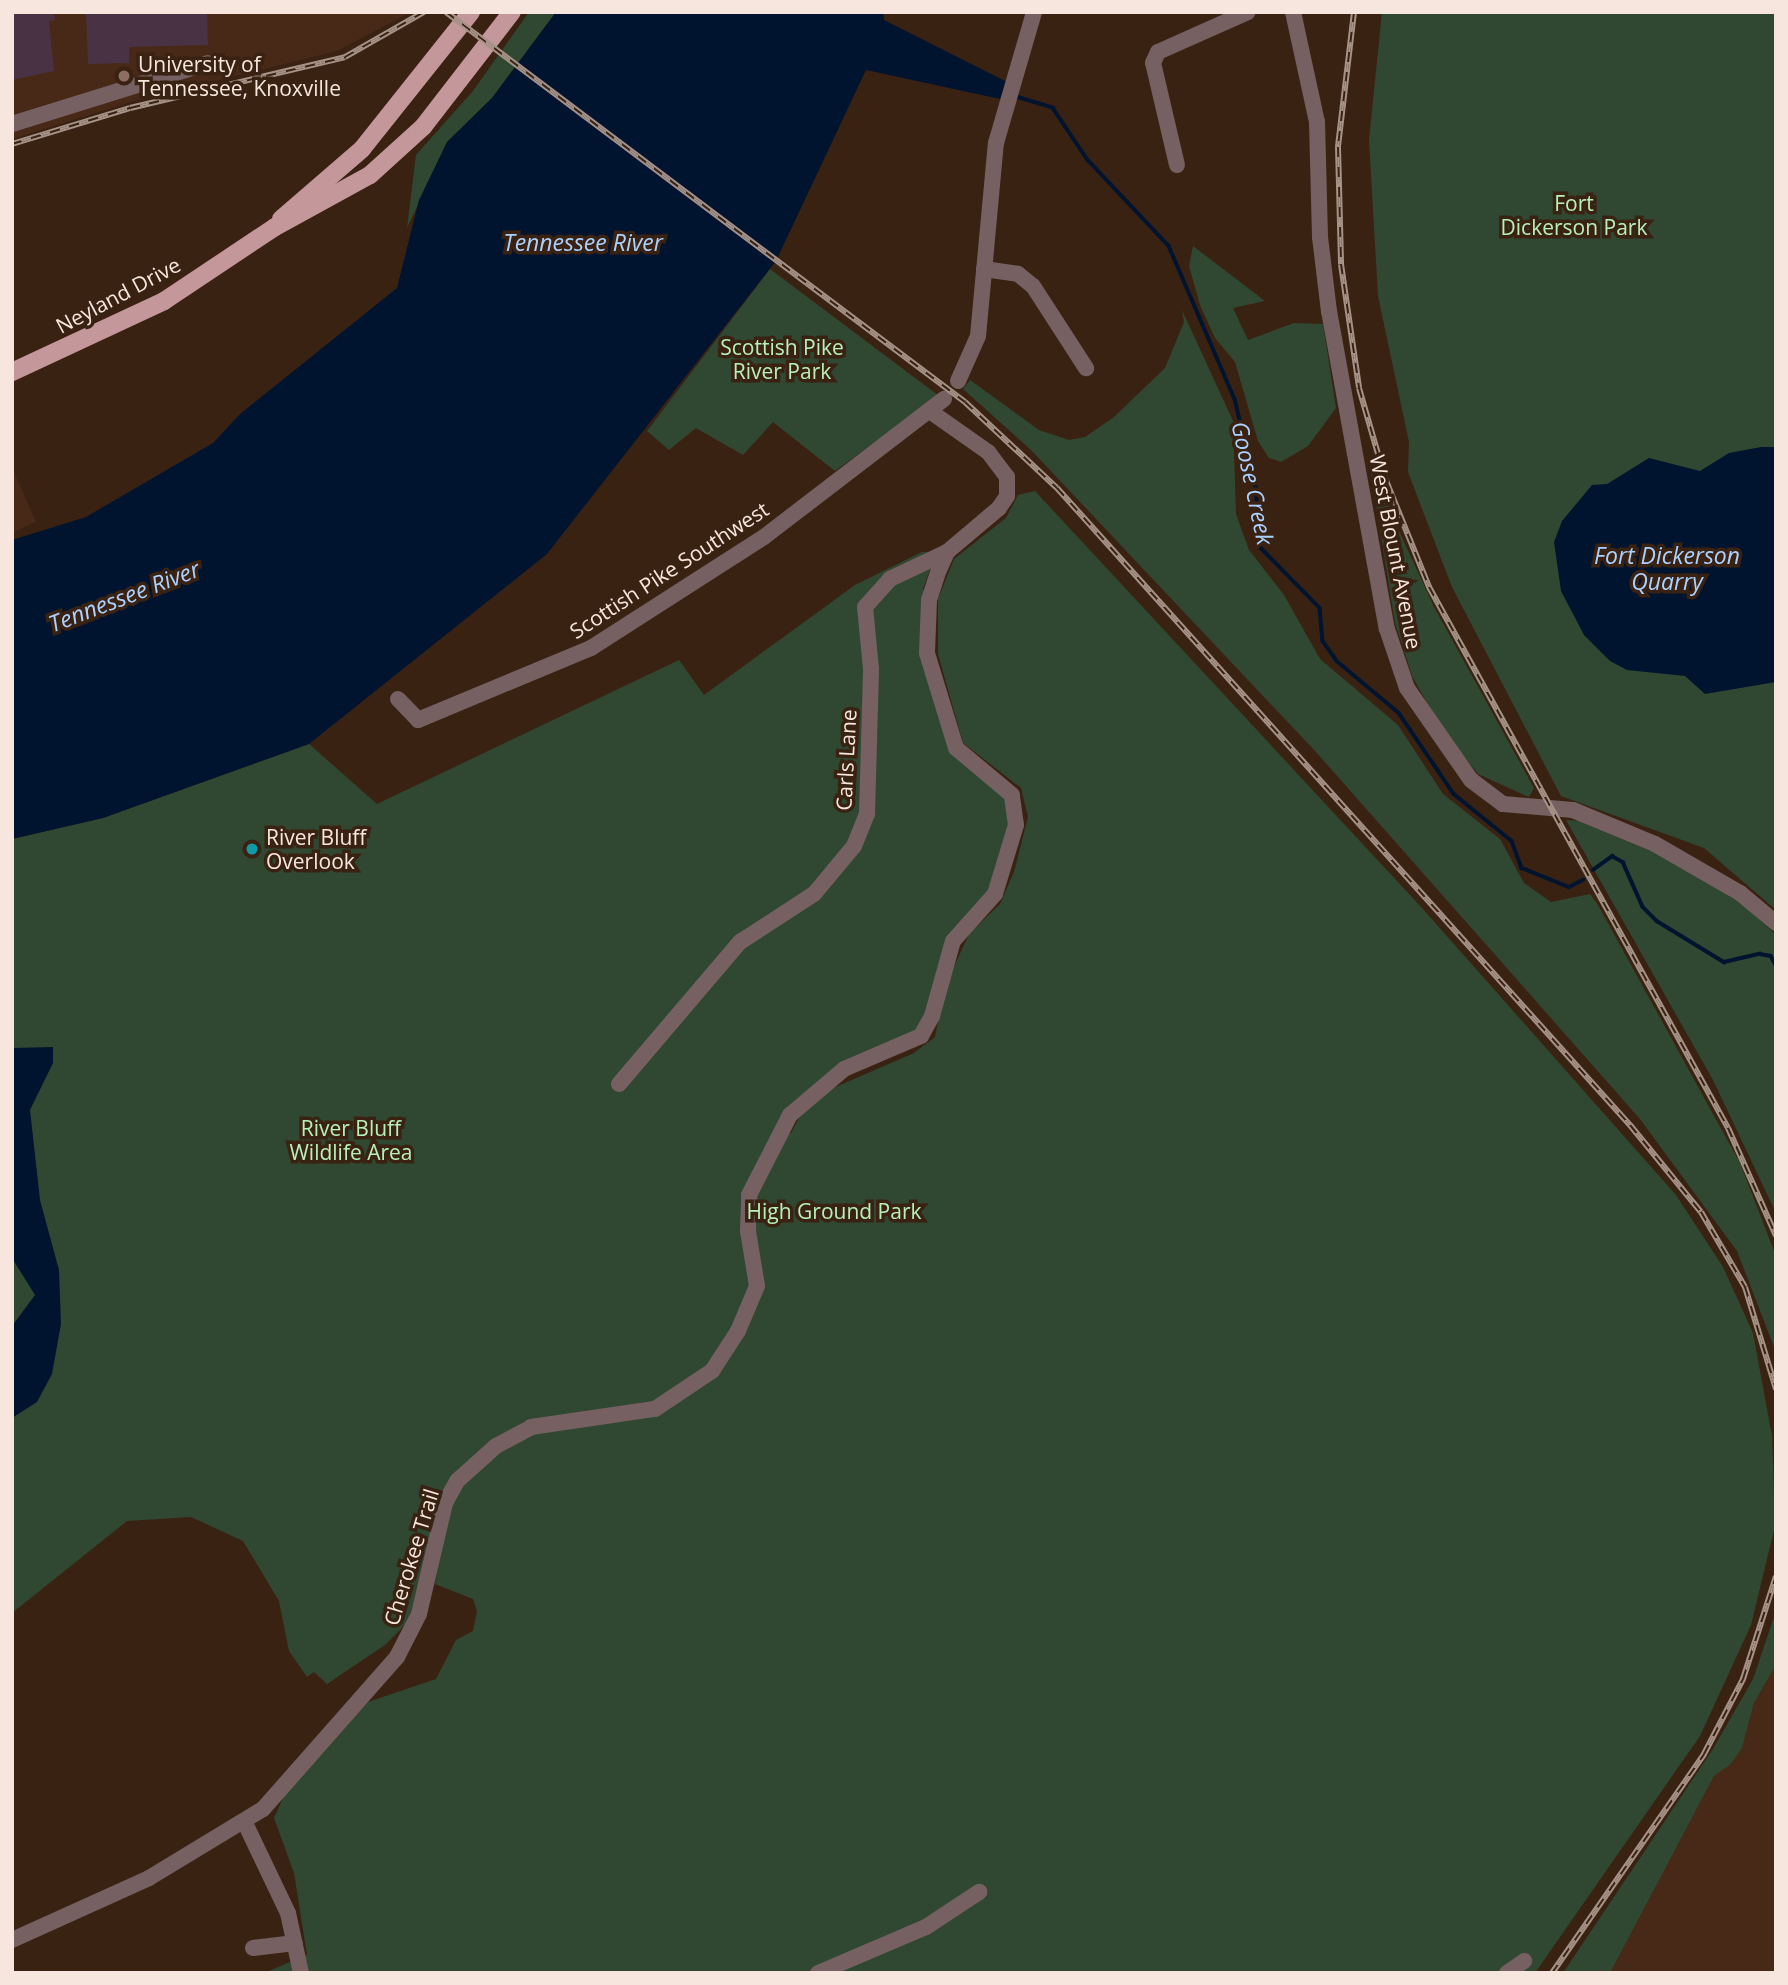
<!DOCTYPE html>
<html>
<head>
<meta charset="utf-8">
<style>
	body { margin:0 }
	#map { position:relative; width:1788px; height:1985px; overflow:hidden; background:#3a2213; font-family:"Open Sans",sans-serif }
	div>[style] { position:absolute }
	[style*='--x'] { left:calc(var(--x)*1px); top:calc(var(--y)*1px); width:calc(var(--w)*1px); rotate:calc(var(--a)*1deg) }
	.built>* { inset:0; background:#482917 }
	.green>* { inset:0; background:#304831 }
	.water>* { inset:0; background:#001430 }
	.stream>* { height:3.5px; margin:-1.75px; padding:0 1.75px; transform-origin:1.75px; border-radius:1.75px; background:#001430 }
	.building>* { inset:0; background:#4a3245 }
	.minor>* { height:16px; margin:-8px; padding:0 8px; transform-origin:8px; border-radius:8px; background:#766062 }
	.major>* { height:18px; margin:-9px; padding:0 9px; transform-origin:9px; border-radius:9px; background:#c4979a }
	.rail>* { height:6px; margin-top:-3px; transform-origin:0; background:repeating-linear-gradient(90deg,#3a2213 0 10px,#a69287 0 20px); box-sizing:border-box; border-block:2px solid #a69287 }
	.dots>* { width:19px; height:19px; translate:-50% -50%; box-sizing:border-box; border:4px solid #3a2213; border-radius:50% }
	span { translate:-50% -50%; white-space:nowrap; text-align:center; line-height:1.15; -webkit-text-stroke:7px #3a2213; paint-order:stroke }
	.poi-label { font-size:21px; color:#f7e6dd }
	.left { translate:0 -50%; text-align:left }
	.park-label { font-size:21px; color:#b7f0b9 }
	.street-label { font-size:21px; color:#f7e6dd }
	.water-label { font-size:23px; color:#abd1ff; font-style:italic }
	.frame { position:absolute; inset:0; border:14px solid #f7e6dd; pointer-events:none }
</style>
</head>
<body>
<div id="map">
	<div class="built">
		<div style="clip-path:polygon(12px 12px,411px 12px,337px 51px,134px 101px,12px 139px)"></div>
		<div style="clip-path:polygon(12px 467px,36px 522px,12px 533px)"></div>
		<div style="clip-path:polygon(1776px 1665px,1776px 1973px,1610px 1973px,1714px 1776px,1731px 1764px,1742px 1748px,1754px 1703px)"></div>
	</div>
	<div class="green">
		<div style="clip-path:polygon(529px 12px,556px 12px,492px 98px,447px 142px,407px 228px,416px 155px,473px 91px)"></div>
		<div style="clip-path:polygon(1382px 12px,1776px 12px,1776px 910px,1704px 848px,1561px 796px,1452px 587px,1408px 472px,1409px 442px,1378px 296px,1369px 140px)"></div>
		<div style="clip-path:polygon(1193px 246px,1265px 301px,1233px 308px,1248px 340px,1294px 323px,1323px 324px,1336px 408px,1308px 446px,1281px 462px,1269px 458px,1258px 441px,1235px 362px,1215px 338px,1200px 305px,1189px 266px)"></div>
		<div style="clip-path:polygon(770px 269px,939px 396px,835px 471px,773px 422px,743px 455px,696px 428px,669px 450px,647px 431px)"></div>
		<div style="clip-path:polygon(1182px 310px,1233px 421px,1236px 514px,1249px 550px,1284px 595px,1320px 659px,1398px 725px,1443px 794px,1500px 839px,1524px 883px,1551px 902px,1590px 894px,1598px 905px,1740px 1163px,1776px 1256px,1776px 1352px,1737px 1251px,1640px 1119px,1316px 752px,1031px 450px,963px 389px,970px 380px,1039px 430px,1069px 440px,1085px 437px,1114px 417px,1165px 368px,1184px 322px)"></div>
		<div style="clip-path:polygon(1371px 473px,1380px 475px,1393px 518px,1434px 607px,1534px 788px,1529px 797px,1478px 774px,1443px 731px,1412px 676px,1395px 623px)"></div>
		<div style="clip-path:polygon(1035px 491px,1422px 908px,1676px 1195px,1723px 1267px,1753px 1333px,1772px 1436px,1775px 1526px,1751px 1625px,1700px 1736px,1535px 1973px,264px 1973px,307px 1955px,294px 1873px,274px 1818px,284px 1796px,368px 1702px,436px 1679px,456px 1640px,473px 1631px,477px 1611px,473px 1599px,435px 1584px,439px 1561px,431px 1560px,406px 1624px,385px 1645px,327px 1684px,314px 1672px,307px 1677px,289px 1651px,279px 1601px,243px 1541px,191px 1517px,127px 1521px,12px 1613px,12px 839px,103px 818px,309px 744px,377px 804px,679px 660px,704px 695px,855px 585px,922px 552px,936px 552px,923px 589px,929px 600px,927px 653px,956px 748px,1012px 795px,1016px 825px,995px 894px,953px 941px,932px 1016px,921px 1036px,844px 1069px,818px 1088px,790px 1116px,782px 1133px,791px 1133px,801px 1114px,831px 1089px,914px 1053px,935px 1037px,945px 986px,969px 934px,1000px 904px,1014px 872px,1028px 817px,1021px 788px,963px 743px,938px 654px,938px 599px,954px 559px,1006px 518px,1018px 495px)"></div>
		<div style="clip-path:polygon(1566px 820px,1579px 821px,1660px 855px,1744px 905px,1776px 935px,1776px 1213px,1713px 1080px)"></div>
		<div style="clip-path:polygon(1776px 1611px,1776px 1665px,1754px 1703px,1742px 1748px,1731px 1764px,1714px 1776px,1610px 1973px,1563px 1973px,1713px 1749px,1753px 1679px)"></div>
	</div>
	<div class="water">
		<div style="clip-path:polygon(556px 12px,883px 12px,884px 20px,1007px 82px,1000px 99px,866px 70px,776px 261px,547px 554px,309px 744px,103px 818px,12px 839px,12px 540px,86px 517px,213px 443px,240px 414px,397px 288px,419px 200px,447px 142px,492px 98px)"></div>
		<div style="clip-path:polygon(1761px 447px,1776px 447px,1776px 682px,1705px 694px,1685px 676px,1627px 670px,1610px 661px,1584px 635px,1561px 591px,1554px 542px,1562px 521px,1592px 485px,1607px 484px,1649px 458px,1700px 471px,1729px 453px)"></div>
		<div style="clip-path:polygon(53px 1047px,53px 1063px,30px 1110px,40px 1200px,59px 1270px,61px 1324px,52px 1374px,37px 1402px,12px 1418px,12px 1326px,35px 1295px,12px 1258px,12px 1048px)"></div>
	</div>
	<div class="stream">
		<div style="--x:1018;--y:97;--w:37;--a:17"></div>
		<div style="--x:1053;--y:108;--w:63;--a:56.1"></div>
		<div style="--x:1088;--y:160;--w:118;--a:46.7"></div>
		<div style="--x:1169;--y:246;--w:167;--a:66.7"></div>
		<div style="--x:1235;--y:399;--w:91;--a:76.7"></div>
		<div style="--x:1256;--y:488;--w:60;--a:85.2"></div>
		<div style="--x:1261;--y:548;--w:84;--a:45.5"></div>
		<div style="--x:1320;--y:608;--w:33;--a:85"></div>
		<div style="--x:1323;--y:641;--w:24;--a:55"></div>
		<div style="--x:1337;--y:661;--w:81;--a:40"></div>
		<div style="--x:1399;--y:713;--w:98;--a:55.8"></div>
		<div style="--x:1454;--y:794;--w:75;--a:39"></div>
		<div style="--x:1512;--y:841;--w:29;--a:70"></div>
		<div style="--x:1522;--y:868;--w:51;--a:22"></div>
		<div style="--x:1569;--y:887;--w:16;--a:-27"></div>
		<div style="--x:1593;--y:870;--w:24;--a:-36"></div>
		<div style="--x:1612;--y:856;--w:13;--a:29"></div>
		<div style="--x:1623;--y:862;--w:49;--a:66"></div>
		<div style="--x:1643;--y:907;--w:20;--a:45"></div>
		<div style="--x:1657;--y:921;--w:79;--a:31.5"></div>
		<div style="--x:1724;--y:962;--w:37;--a:-13"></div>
		<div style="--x:1760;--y:954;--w:11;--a:10"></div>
		<div style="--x:1771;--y:956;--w:10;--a:61"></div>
	</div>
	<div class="building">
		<div style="clip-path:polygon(12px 12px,54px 12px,55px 20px,49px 21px,54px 71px,12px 80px)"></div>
		<div style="clip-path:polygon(86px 12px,207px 12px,208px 45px,129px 47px,129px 63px,88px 64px)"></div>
	</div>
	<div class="minor">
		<div style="--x:1293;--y:12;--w:113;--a:77.7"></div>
		<div style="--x:1317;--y:122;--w:115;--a:88.5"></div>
		<div style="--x:1320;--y:237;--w:75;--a:83.1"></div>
		<div style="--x:1329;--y:311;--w:323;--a:79.7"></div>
		<div style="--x:1387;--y:629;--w:62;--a:71.3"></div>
		<div style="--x:1407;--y:688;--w:112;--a:55.2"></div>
		<div style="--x:1471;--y:780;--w:40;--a:37"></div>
		<div style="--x:1503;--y:804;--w:70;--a:4.9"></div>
		<div style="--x:1573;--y:810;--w:89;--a:22.5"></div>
		<div style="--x:1655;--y:844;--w:98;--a:30"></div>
		<div style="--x:1740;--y:893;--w:47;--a:39.8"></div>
		<div style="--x:12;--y:124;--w:205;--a:-17.3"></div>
		<div style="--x:1177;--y:165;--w:105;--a:-103.2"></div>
		<div style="--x:1153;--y:63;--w:12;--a:-66"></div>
		<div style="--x:1158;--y:52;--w:98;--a:-24"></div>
		<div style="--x:984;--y:269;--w:34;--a:8"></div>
		<div style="--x:1018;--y:274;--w:19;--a:39"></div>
		<div style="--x:1033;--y:286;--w:98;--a:57.1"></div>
		<div style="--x:958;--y:381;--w:49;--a:-66"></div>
		<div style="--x:978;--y:336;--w:194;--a:-84.7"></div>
		<div style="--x:996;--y:143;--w:136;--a:-73.8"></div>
		<div style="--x:398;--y:699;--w:29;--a:46"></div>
		<div style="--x:418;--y:720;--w:187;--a:-22.6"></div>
		<div style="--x:591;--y:648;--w:206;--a:-32.7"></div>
		<div style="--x:764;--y:537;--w:227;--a:-37.5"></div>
		<div style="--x:619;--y:1084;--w:187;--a:-49.6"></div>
		<div style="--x:740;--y:942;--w:88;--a:-33"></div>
		<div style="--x:814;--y:894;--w:62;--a:-50.2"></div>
		<div style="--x:854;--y:846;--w:35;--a:-68"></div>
		<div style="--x:867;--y:814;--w:145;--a:-88.4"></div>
		<div style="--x:871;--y:669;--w:62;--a:-95.5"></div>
		<div style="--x:865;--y:607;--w:38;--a:-48"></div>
		<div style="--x:890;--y:579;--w:63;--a:-25.3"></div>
		<div style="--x:245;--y:1823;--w:100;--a:64.5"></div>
		<div style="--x:288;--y:1913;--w:61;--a:77.8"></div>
		<div style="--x:12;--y:1940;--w:150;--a:-24.3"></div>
		<div style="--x:149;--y:1878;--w:133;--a:-31.2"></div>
		<div style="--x:263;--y:1809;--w:203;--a:-48.6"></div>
		<div style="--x:397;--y:1657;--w:48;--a:-62.9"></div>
		<div style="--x:419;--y:1614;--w:114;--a:-76.8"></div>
		<div style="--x:445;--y:1503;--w:25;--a:-61"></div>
		<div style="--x:457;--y:1481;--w:52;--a:-41.9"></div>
		<div style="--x:496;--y:1446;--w:40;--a:-28"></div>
		<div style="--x:531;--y:1427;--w:125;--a:-8.3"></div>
		<div style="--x:655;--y:1409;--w:69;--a:-33.7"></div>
		<div style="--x:712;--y:1371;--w:48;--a:-57"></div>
		<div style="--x:738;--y:1331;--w:49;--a:-67.1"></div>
		<div style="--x:757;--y:1286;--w:56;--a:-99.3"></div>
		<div style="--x:748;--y:1231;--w:36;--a:-88"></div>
		<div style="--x:749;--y:1195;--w:90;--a:-62.9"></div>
		<div style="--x:790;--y:1115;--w:71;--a:-40.4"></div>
		<div style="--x:844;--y:1069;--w:84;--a:-23.2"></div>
		<div style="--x:921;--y:1036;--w:23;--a:-61"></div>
		<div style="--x:932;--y:1016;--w:78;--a:-74.4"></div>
		<div style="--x:953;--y:941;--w:63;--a:-48.2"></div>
		<div style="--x:995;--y:894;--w:72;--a:-73.1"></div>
		<div style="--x:1016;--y:825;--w:30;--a:-98"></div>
		<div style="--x:1012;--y:795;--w:73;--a:-140"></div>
		<div style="--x:956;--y:748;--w:99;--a:-107"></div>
		<div style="--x:927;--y:653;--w:53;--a:-87.8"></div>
		<div style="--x:929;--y:600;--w:32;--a:-72"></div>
		<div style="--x:939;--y:570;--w:20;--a:-66"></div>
		<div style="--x:947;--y:552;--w:68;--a:-40.2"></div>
		<div style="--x:999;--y:508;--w:14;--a:-56"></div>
		<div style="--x:1007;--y:496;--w:19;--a:-90"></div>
		<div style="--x:1007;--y:477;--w:31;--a:-127"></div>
		<div style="--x:988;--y:452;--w:70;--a:-144.9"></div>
		<div style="--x:253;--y:1948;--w:42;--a:-6.8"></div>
		<div style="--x:818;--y:1973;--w:117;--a:-23.1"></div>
		<div style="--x:926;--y:1927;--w:64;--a:-33.4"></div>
		<div style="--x:1507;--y:1973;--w:21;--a:-35"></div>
	</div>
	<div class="major">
		<div style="--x:281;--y:219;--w:107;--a:-40.8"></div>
		<div style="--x:362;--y:149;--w:175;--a:-51.5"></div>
		<div style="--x:12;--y:372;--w:168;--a:-25"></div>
		<div style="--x:164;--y:301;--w:133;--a:-33.7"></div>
		<div style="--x:275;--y:227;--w:108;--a:-28.7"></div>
		<div style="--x:370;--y:175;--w:72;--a:-42.2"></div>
		<div style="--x:423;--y:127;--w:145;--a:-52.3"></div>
	</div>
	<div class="rail">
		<div style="--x:446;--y:12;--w:649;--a:36.92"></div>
		<div style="--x:965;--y:402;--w:126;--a:43.1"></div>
		<div style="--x:1057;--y:488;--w:857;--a:48.03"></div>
		<div style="--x:1630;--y:1125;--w:112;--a:50.8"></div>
		<div style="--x:1701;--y:1212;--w:87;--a:59.6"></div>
		<div style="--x:1745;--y:1287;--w:107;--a:73.1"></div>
		<div style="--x:1354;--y:12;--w:136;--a:96.8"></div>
		<div style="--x:1338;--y:147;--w:117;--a:88.5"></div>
		<div style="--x:1341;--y:264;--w:125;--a:81.7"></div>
		<div style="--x:1359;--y:388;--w:94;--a:73.9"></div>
		<div style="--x:1385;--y:478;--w:118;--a:68"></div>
		<div style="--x:1429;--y:587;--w:618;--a:61.07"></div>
		<div style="--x:1728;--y:1128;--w:118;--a:66"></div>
		<div style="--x:12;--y:144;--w:123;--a:-17"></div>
		<div style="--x:130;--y:108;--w:221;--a:-13.3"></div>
		<div style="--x:345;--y:57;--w:91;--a:-29.7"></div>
		<div style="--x:1552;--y:1973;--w:267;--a:-55.2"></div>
		<div style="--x:1704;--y:1754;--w:85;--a:-62.5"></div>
		<div style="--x:1743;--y:1679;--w:108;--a:-72.2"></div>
	</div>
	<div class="dots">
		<div style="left:124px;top:76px;background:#8d6e63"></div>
		<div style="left:252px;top:849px;background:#0f9aa8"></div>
	</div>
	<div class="poi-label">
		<span class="left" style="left:138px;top:76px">University of<br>Tennessee, Knoxville</span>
		<span class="left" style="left:266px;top:849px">River Bluff<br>Overlook</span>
	</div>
	<div class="park-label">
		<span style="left:1574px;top:215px">Fort<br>Dickerson Park</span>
		<span style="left:782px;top:359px">Scottish Pike<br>River Park</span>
		<span style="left:351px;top:1140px">River Bluff<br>Wildlife Area</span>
		<span style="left:834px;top:1211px">High Ground Park</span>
	</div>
	<div class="street-label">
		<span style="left:118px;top:295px;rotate:-28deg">Neyland Drive</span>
		<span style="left:1396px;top:552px;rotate:79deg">West Blount Avenue</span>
		<span style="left:669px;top:570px;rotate:-33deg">Scottish Pike Southwest</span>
		<span style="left:846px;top:760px;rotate:-87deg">Carls Lane</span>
		<span style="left:411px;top:1557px;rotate:-73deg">Cherokee Trail</span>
	</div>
	<div class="water-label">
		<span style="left:583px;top:242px">Tennessee River</span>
		<span style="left:1253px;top:483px;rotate:78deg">Goose Creek</span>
		<span style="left:1667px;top:568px">Fort Dickerson<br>Quarry</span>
		<span style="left:124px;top:596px;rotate:-21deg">Tennessee River</span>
	</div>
	<div class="frame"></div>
</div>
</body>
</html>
